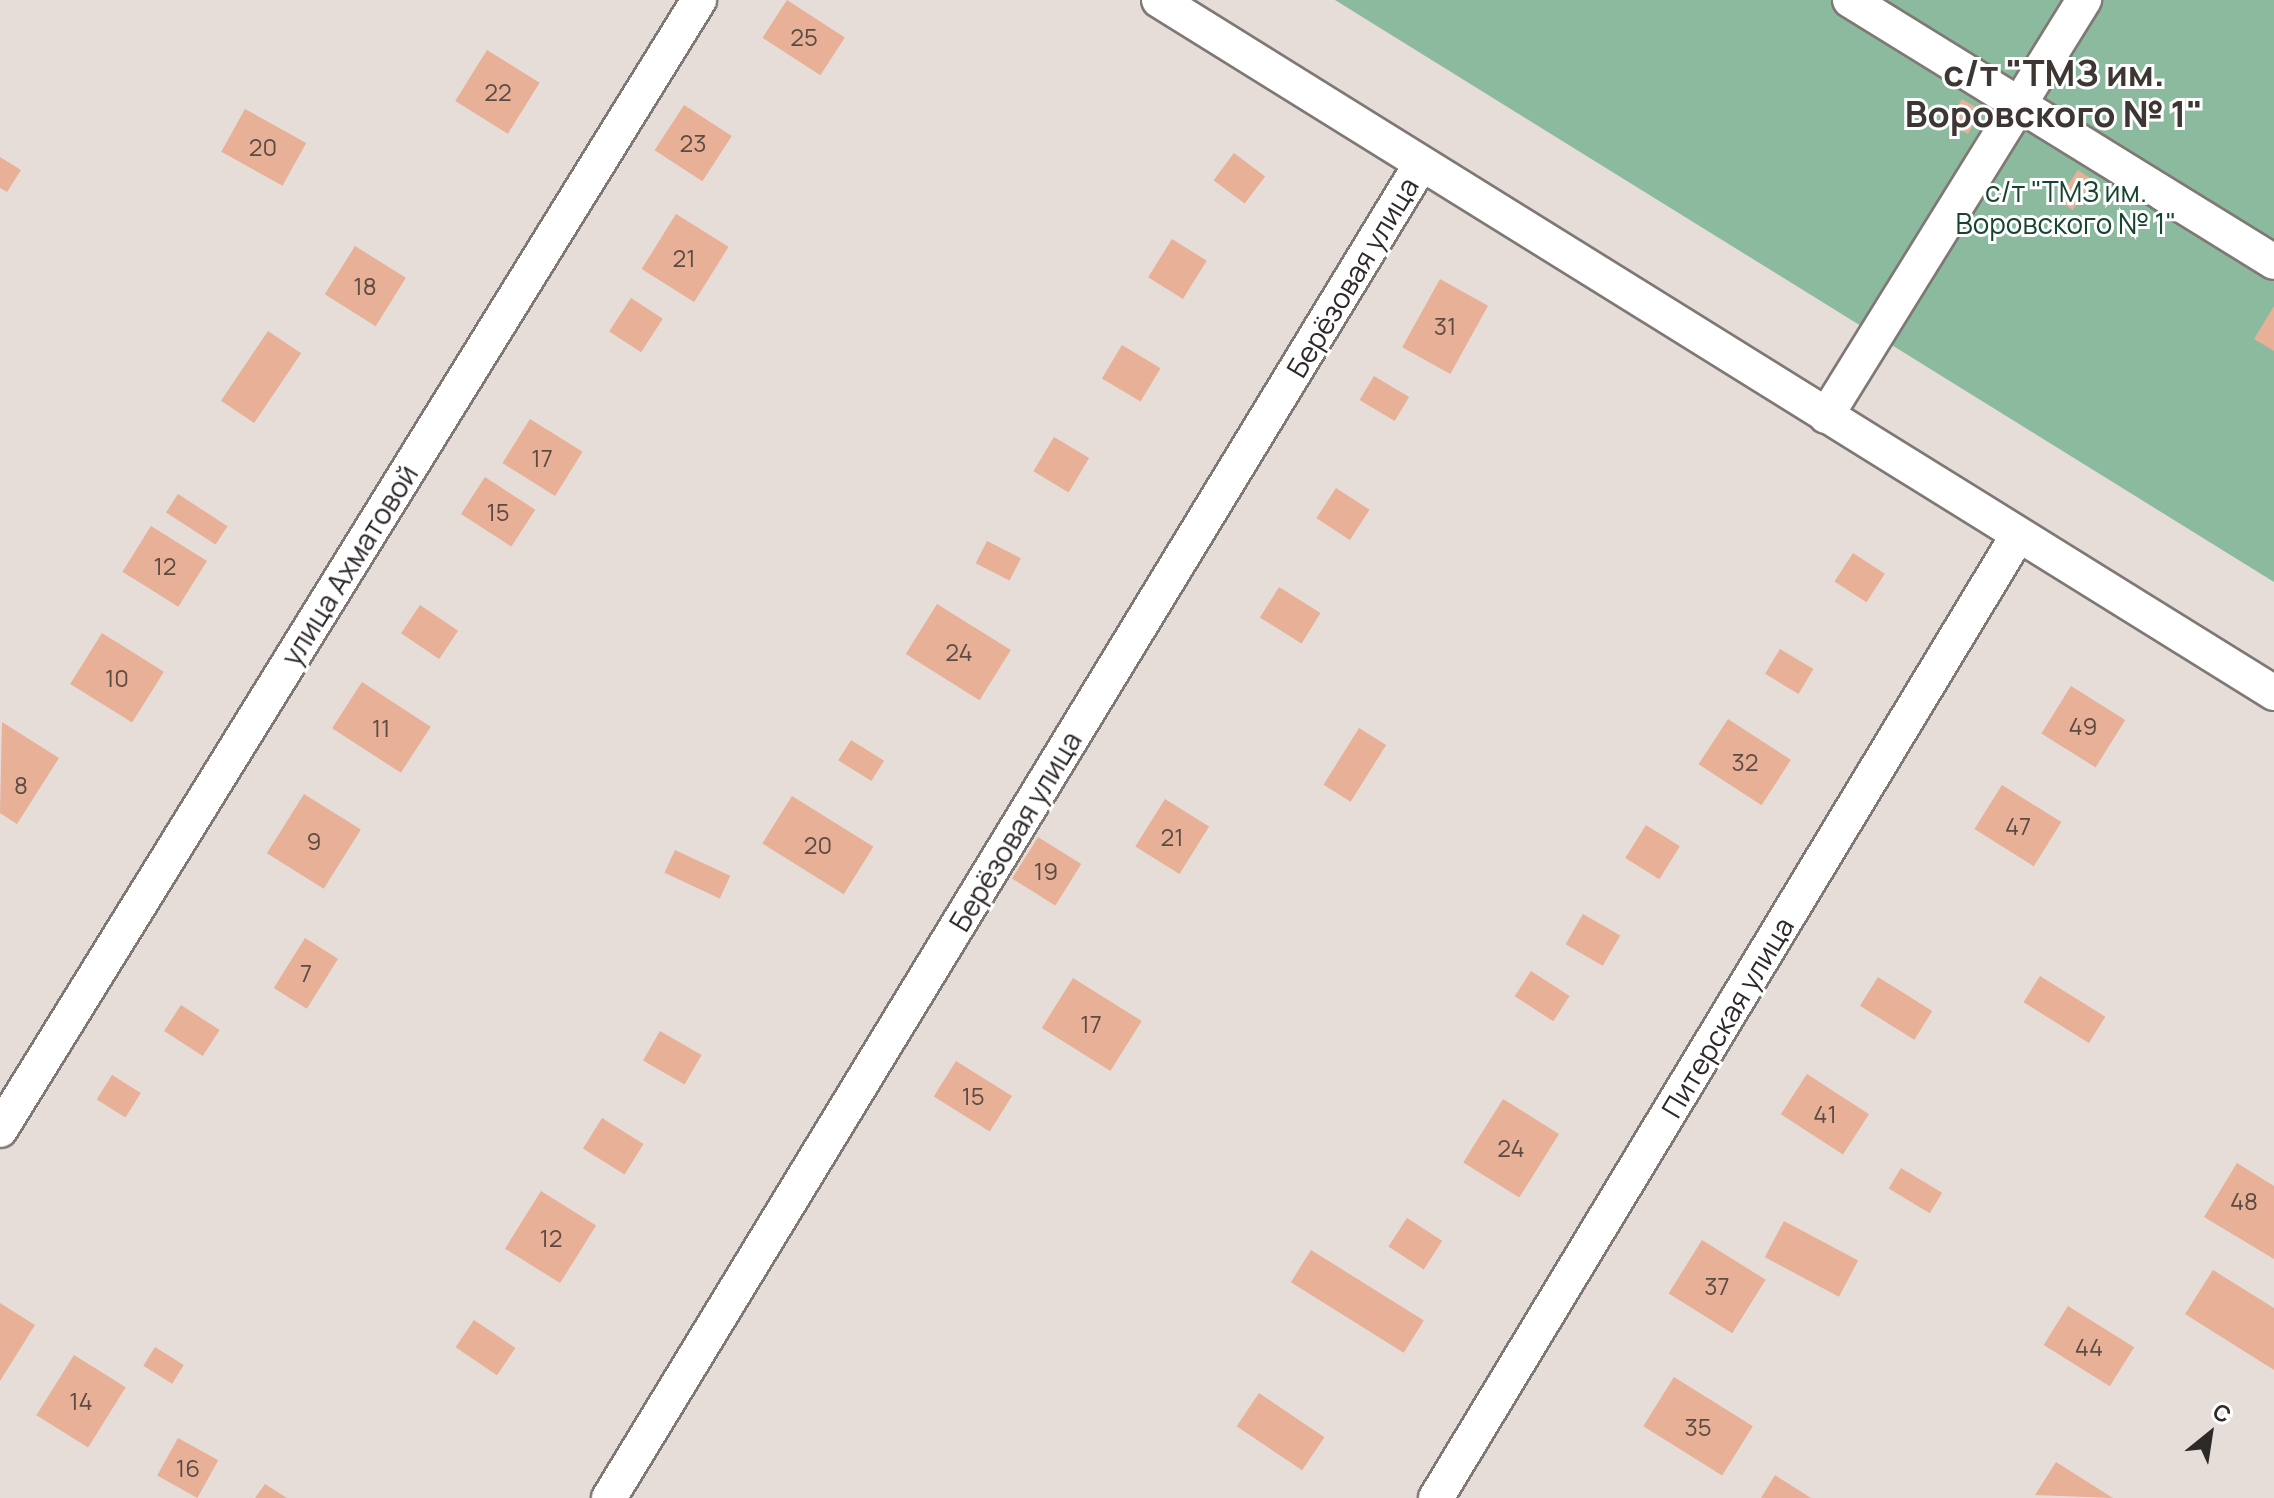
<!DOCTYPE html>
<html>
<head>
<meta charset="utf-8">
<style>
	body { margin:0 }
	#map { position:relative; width:2274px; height:1498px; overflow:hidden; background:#e6ddd9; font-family:Manrope,sans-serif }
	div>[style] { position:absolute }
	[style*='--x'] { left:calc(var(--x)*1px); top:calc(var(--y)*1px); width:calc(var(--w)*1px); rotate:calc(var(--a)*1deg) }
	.green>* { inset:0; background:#8bba9f }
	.building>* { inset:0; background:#e8b097; transform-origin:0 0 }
	.roads { filter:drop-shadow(2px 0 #807875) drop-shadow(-2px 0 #807875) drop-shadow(0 2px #807875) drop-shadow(0 -2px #807875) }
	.minor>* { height:34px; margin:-17px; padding:0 17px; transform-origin:17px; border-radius:17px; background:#fff }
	span { translate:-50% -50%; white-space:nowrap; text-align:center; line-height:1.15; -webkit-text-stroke:6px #fff; paint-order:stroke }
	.number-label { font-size:24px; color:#5c4b44 }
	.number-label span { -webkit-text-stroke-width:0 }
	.park-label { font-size:28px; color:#17442e }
	.street-label { font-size:28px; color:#2d2928 }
	.district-label { font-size:36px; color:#3d3633; font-weight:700 }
	.north { position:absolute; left:2170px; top:1394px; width:80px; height:80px; -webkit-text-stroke:6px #fff; paint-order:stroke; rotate:30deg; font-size:22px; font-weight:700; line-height:32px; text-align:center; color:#2d2928 }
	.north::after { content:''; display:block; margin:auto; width:28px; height:36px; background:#2d2928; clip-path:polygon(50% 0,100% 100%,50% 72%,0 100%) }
</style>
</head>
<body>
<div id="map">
	<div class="green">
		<div style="clip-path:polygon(1335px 0,2274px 0,2274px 582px)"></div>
	</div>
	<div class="building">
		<div style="left:787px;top:0;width:69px;height:45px;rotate:33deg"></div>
		<div style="left:487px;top:50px;width:62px;height:60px;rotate:32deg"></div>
		<div style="left:1962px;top:99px;width:23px;height:27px;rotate:31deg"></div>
		<div style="left:684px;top:105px;width:57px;height:54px;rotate:33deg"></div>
		<div style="left:245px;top:109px;width:70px;height:49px;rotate:29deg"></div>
		<div style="left:1234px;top:153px;width:39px;height:34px;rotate:37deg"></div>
		<div style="clip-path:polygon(0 157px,21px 170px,7px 192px,0 188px)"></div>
		<div style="left:2078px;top:170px;width:18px;height:36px;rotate:34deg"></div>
		<div style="left:676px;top:214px;width:62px;height:65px;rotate:32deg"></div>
		<div style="left:1172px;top:239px;width:41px;height:45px;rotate:32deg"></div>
		<div style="left:355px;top:246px;width:60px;height:57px;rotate:32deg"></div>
		<div style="left:1440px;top:279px;width:55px;height:78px;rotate:29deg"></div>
		<div style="left:631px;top:298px;width:38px;height:40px;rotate:33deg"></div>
		<div style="clip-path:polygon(2274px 306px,2274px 351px,2254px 339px)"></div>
		<div style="left:268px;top:331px;width:40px;height:84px;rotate:34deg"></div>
		<div style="left:1122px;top:345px;width:45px;height:39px;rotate:31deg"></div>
		<div style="left:1374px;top:376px;width:41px;height:28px;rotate:31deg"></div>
		<div style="left:530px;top:419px;width:62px;height:52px;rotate:32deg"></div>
		<div style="left:1054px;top:437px;width:41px;height:40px;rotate:31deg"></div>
		<div style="left:485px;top:477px;width:60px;height:44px;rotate:33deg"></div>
		<div style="left:1336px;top:488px;width:40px;height:36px;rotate:33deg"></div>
		<div style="left:178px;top:494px;width:59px;height:22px;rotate:33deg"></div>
		<div style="left:151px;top:526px;width:66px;height:54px;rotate:32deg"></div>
		<div style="left:987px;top:541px;width:38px;height:25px;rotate:27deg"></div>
		<div style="left:1853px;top:553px;width:38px;height:34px;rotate:33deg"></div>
		<div style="left:1279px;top:587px;width:49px;height:36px;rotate:32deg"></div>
		<div style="left:937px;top:604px;width:87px;height:59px;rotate:32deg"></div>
		<div style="left:420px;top:605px;width:46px;height:34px;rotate:34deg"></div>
		<div style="left:102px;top:633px;width:73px;height:60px;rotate:32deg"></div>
		<div style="left:1780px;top:649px;width:39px;height:29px;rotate:31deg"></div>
		<div style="left:362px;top:682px;width:82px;height:55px;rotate:33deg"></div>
		<div style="left:2071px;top:686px;width:64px;height:56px;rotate:32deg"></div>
		<div style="left:1728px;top:719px;width:75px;height:54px;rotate:33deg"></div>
		<div style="clip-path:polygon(2px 722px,59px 758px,17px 824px,0 813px)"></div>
		<div style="left:1359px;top:728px;width:32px;height:67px;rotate:32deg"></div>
		<div style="left:851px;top:740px;width:39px;height:24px;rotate:32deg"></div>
		<div style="left:2002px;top:785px;width:70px;height:52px;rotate:32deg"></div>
		<div style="left:304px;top:794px;width:67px;height:70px;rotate:32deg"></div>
		<div style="left:792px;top:796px;width:96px;height:56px;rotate:32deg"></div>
		<div style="left:1165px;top:799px;width:52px;height:56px;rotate:32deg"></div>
		<div style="left:1646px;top:825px;width:40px;height:39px;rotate:32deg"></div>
		<div style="left:1038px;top:837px;width:51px;height:49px;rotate:32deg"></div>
		<div style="left:675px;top:850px;width:61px;height:25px;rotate:25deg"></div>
		<div style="left:1583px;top:914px;width:43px;height:35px;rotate:30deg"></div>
		<div style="left:305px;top:938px;width:39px;height:59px;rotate:32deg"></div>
		<div style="left:1531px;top:971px;width:46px;height:30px;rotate:33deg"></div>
		<div style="left:2040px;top:976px;width:77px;height:31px;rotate:32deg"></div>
		<div style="left:1878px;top:977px;width:64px;height:34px;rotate:32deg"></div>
		<div style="left:1073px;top:978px;width:81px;height:59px;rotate:32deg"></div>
		<div style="left:181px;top:1005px;width:46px;height:31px;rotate:33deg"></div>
		<div style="left:660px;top:1031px;width:48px;height:34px;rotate:30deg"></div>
		<div style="left:956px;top:1061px;width:66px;height:42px;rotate:32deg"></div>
		<div style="left:1807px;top:1074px;width:74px;height:48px;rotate:33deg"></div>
		<div style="left:112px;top:1075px;width:34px;height:29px;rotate:32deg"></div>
		<div style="left:1503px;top:1099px;width:66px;height:75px;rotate:32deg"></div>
		<div style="left:602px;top:1118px;width:49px;height:36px;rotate:32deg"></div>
		<div style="clip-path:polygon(2237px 1163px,2274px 1186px,2274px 1259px,2204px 1217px)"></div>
		<div style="left:1901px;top:1168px;width:48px;height:24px;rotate:31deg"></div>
		<div style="left:541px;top:1191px;width:65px;height:68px;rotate:32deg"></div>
		<div style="left:1407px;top:1218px;width:42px;height:34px;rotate:33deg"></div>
		<div style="left:1784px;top:1221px;width:84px;height:41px;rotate:28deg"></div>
		<div style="left:1702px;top:1240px;width:75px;height:63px;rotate:32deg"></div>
		<div style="left:1311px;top:1250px;width:133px;height:38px;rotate:32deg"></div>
		<div style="clip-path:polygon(2213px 1270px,2274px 1308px,2274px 1370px,2185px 1314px)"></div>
		<div style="clip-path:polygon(0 1303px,35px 1325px,0 1381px)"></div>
		<div style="left:2068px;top:1306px;width:78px;height:46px;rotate:32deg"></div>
		<div style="left:474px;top:1320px;width:50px;height:33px;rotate:34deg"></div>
		<div style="left:155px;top:1347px;width:34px;height:22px;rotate:32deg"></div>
		<div style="left:74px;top:1355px;width:61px;height:71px;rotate:32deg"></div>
		<div style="left:1674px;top:1377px;width:93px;height:58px;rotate:32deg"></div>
		<div style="left:1259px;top:1393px;width:79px;height:40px;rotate:34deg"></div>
		<div style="left:178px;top:1438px;width:46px;height:43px;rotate:29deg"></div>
		<div style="clip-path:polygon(2056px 1462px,2113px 1498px,2035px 1495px)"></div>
		<div style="clip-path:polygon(1775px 1475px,1811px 1498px,1761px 1498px)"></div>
		<div style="clip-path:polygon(265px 1484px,287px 1498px,255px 1498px)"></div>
	</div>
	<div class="roads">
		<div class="minor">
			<div style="--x:1159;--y:0;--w:1313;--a:31.86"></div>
			<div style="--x:1850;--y:0;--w:498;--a:31.7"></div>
			<div style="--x:1826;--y:416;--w:490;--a:-58.2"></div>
			<div style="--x:0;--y:1130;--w:1329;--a:-58.26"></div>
			<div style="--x:609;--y:1498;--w:1562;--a:-58.67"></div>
			<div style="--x:1436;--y:1498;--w:1125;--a:-58.85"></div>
		</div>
	</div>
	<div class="number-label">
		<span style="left:804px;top:37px">25</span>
		<span style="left:498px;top:92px">22</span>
		<span style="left:693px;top:143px">23</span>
		<span style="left:263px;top:147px">20</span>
		<span style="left:684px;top:258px">21</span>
		<span style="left:365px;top:286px">18</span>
		<span style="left:1445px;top:326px">31</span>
		<span style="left:542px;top:458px">17</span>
		<span style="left:498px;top:512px">15</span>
		<span style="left:165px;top:566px">12</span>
		<span style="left:959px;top:652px">24</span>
		<span style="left:117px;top:678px">10</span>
		<span style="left:2083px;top:726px">49</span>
		<span style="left:381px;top:728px">11</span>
		<span style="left:1745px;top:762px">32</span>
		<span style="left:21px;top:785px">8</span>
		<span style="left:2018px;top:826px">47</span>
		<span style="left:1172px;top:837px">21</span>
		<span style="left:314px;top:841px">9</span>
		<span style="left:818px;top:845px">20</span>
		<span style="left:1046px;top:871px">19</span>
		<span style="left:306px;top:973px">7</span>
		<span style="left:1091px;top:1024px">17</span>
		<span style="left:973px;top:1096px">15</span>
		<span style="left:1825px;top:1114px">41</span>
		<span style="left:1511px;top:1148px">24</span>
		<span style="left:2244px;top:1201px">48</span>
		<span style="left:551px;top:1238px">12</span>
		<span style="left:1717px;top:1286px">37</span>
		<span style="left:2089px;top:1347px">44</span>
		<span style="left:81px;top:1401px">14</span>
		<span style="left:1698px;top:1427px">35</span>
		<span style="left:188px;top:1468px">16</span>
	</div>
	<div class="park-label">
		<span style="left:2066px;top:207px">с/т "ТМЗ им.<br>Воровского № 1"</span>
	</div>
	<div class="street-label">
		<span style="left:1352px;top:277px;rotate:-59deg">Берёзовая улица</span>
		<span style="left:349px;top:565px;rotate:-58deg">улица Ахматовой</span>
		<span style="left:1015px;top:831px;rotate:-59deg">Берёзовая улица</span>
		<span style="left:1727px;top:1017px;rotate:-59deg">Питерская улица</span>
	</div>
	<div class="district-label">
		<span style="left:2054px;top:93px">с/т "ТМЗ им.<br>Воровского № 1"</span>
	</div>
	<div class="north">С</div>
</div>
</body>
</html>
